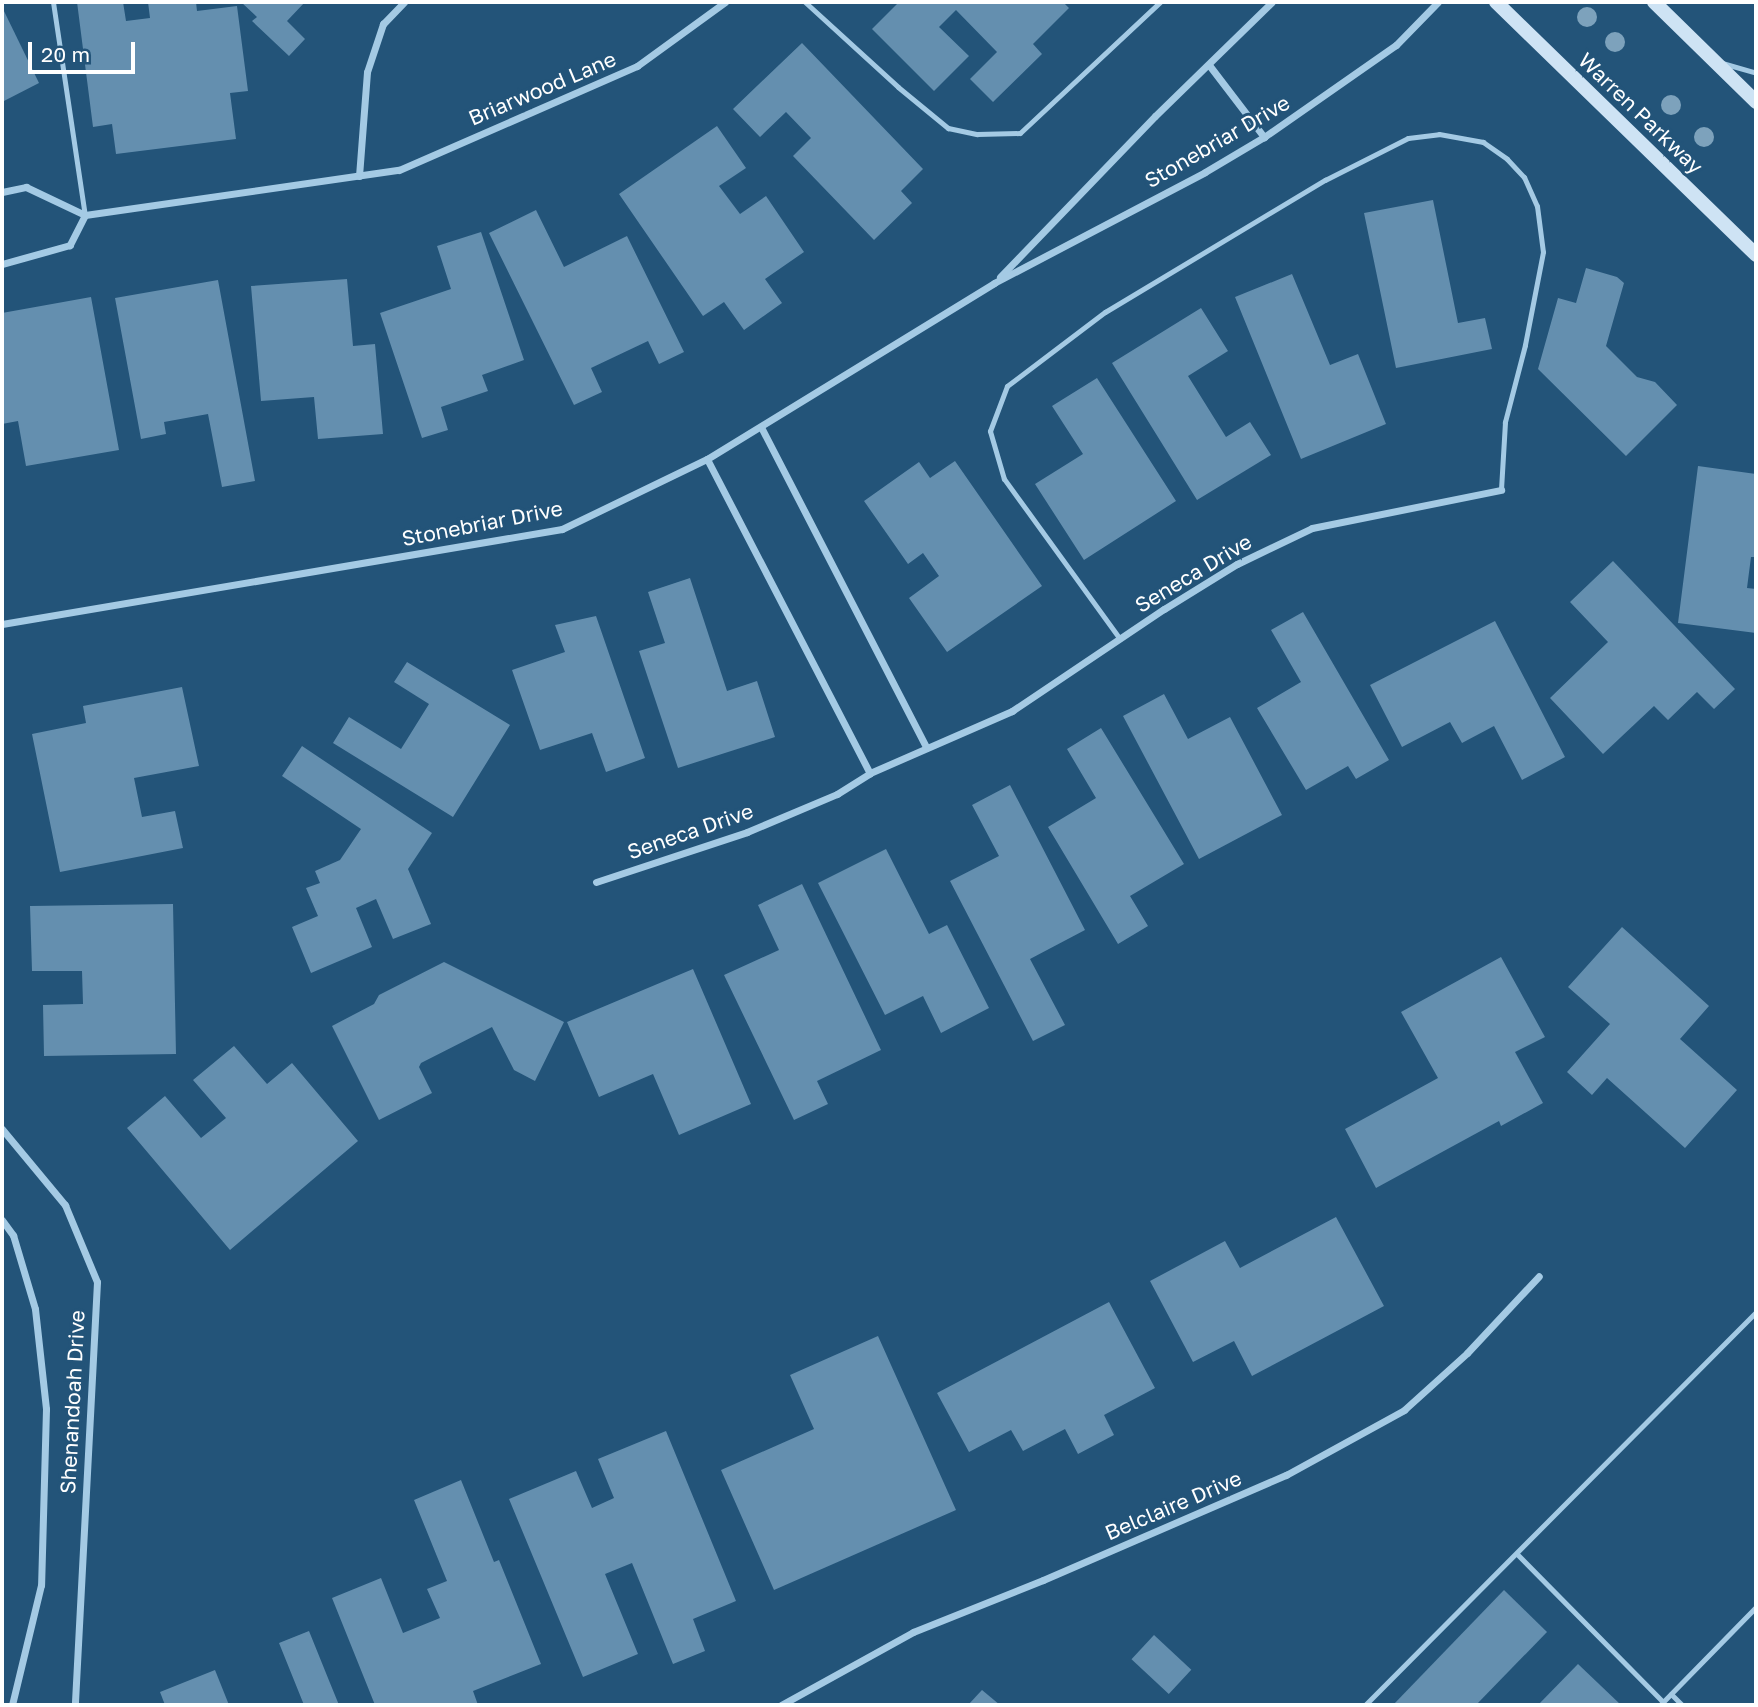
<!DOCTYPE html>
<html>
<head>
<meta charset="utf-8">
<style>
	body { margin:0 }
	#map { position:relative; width:1758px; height:1707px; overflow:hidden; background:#235479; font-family:"Golos Text",sans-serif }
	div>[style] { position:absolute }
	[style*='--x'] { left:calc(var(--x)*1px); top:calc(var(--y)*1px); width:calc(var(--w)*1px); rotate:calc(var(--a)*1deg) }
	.building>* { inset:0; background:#648faf; transform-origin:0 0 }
	.service>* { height:5px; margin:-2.5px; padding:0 2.5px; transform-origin:2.5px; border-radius:2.5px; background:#a4cae4 }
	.minor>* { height:7px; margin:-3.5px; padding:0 3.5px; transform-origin:3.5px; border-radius:3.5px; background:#a4cae4 }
	.secondary>* { height:14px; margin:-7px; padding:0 7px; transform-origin:7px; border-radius:7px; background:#cee3f4 }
	.trees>* { width:20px; height:20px; margin:-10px; border-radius:50%; background:#7da2bc }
	span { translate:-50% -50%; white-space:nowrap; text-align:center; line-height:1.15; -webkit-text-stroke:6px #235479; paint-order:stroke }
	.street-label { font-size:21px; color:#fff }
	.frame { position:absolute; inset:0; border:4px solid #fff; pointer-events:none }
	.scale { position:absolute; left:28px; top:42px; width:107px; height:32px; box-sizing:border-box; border:4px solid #fff; border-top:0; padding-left:9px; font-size:21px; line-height:24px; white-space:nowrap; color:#fff; -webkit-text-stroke:5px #235479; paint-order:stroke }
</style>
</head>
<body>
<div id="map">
	<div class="building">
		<div style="clip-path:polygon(77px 2px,123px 2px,126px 21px,150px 18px,148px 2px,196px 2px,197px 11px,237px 6px,248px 91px,230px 93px,236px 139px,116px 154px,112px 124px,93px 127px)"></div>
		<div style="clip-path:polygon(241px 2px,305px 2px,287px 21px,305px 39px,289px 56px,252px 21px,257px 17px)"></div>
		<div style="clip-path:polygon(899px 2px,1063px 2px,1069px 8px,1033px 44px,1042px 54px,993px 102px,970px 79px,997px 52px,956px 10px,939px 27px,969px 56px,934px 91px,872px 29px)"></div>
		<div style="clip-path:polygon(2px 7px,39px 83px,2px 102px)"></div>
		<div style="clip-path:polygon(802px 43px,923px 169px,901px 191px,912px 203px,874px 240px,793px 156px,811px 138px,786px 112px,760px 137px,733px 109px)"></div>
		<div style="clip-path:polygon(717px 126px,746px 168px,719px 186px,740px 214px,766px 196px,804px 252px,765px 279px,782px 303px,744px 330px,724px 302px,703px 316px,619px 194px)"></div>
		<div style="clip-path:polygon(1433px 200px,1458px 323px,1485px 318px,1492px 349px,1396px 368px,1364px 213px)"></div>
		<div style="clip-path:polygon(536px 210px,564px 267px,627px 236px,684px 352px,659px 364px,648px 341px,591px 368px,602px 392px,574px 405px,489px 233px)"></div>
		<div style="clip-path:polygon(481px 232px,524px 360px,482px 375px,488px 391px,441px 407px,448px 430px,422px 438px,380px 313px,451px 289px,437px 246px)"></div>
		<div style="clip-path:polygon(1586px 268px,1617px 277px,1624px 283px,1606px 346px,1637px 377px,1655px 382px,1677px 405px,1626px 456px,1538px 369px,1558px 298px,1576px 303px)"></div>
		<div style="clip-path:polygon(1292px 274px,1330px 365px,1358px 354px,1386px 424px,1301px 459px,1235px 297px)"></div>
		<div style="clip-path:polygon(347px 279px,353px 346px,375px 344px,383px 434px,318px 439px,314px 397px,261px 401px,251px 286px)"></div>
		<div style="clip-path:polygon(218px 280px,255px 481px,222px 487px,208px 414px,164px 422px,166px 434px,141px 439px,115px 298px)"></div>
		<div style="clip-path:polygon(91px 297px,119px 450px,26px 466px,18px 421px,2px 424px,2px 313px)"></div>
		<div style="clip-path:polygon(1201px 308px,1228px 351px,1188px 376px,1226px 437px,1250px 422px,1271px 455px,1197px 500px,1112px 363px)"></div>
		<div style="clip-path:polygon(1097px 378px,1176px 501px,1084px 560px,1035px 484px,1083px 454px,1052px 406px)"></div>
		<div style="clip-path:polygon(955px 461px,1042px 586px,947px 652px,909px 598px,939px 576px,923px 553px,908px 564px,864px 501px,919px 462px,930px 478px)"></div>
		<div style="clip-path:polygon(1698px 466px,1756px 474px,1756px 557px,1751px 557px,1747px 588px,1756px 589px,1756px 633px,1678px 623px)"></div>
		<div style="clip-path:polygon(1613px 561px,1735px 689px,1714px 709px,1697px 692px,1668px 720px,1654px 706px,1603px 754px,1550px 698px,1608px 642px,1570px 602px)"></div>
		<div style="clip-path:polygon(690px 578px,727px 691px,757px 681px,775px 737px,678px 768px,639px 651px,665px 643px,648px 592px)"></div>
		<div style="clip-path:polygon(1303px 612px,1389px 760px,1356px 779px,1348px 766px,1306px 790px,1257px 708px,1301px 682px,1271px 630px)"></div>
		<div style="clip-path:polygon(596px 616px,645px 758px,606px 772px,592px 733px,540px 750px,512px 670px,565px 652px,555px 625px)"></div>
		<div style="clip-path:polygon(1495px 621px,1565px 757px,1522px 780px,1494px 726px,1462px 743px,1450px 722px,1402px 747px,1370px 685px)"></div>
		<div style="clip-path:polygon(407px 662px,510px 725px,453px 817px,333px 743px,349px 717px,401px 749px,429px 704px,394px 682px)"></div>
		<div style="clip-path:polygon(182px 687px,199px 766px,134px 778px,142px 817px,175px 811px,183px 848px,60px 872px,32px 734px,86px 723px,83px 706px)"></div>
		<div style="clip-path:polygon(1164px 694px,1188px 739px,1230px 717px,1282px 815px,1199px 859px,1123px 716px)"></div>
		<div style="clip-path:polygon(1101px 728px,1184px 864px,1130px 896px,1148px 926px,1118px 944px,1048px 827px,1096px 798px,1067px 749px)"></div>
		<div style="clip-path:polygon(302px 746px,432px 833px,408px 869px,431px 924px,393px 939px,376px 899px,356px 908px,372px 947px,311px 973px,292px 927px,318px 916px,306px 888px,320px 883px,315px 871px,340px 860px,361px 829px,282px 776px)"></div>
		<div style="clip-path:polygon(1010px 785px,1085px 930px,1030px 959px,1065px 1025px,1033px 1041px,950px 881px,999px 856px,972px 805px)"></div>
		<div style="clip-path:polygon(886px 849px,929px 934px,947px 925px,989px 1008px,941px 1033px,923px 996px,885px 1015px,818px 883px)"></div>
		<div style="clip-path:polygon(802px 884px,881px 1050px,817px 1081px,828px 1104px,794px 1120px,724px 975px,779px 950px,758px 905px)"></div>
		<div style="clip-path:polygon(173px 904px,176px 1054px,44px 1056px,43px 1005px,83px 1004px,82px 971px,32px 971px,30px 906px)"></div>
		<div style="clip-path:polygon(1622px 927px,1709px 1006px,1680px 1039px,1737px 1090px,1685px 1148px,1607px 1078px,1592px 1095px,1567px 1072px,1610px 1024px,1568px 987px)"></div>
		<div style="clip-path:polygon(1501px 957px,1545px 1037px,1515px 1052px,1543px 1103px,1501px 1126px,1499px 1121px,1376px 1188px,1345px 1129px,1438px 1078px,1401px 1012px)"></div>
		<div style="clip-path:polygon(444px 962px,564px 1022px,535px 1081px,514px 1070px,492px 1027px,421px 1063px,419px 1067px,432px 1093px,379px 1120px,332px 1026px,374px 1004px,379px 995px)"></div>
		<div style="clip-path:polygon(693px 969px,751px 1104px,679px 1135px,653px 1074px,599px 1097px,567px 1022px)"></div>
		<div style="clip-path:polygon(234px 1046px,267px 1084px,292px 1063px,358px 1141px,230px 1250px,127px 1128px,165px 1096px,201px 1138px,226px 1118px,193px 1080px)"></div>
		<div style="clip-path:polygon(1336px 1217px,1384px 1306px,1252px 1376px,1234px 1341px,1193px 1362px,1150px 1281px,1225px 1241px,1240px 1268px)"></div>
		<div style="clip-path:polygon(1109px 1302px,1155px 1388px,1104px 1415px,1114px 1435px,1078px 1454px,1065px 1429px,1023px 1451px,1011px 1430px,969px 1452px,937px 1393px)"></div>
		<div style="clip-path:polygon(878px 1336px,956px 1510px,774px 1590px,721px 1470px,814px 1429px,790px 1375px)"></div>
		<div style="clip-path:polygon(666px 1431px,736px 1601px,693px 1619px,705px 1651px,673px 1664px,632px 1563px,605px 1574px,638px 1654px,583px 1677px,509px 1499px,576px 1471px,592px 1508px,614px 1498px,598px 1459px)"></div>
		<div style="clip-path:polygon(461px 1480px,494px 1562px,499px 1560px,541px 1664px,473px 1691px,478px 1705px,375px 1705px,332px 1598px,381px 1578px,403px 1633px,440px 1618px,427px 1589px,447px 1581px,414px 1500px)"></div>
		<div style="clip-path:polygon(1504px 1590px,1547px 1632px,1476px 1705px,1393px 1705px)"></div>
		<div style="clip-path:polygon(309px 1631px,330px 1683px,339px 1705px,304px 1705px,279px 1643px)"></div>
		<div style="left:1154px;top:1635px;width:51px;height:33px;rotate:43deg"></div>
		<div style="clip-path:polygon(1578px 1664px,1621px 1705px,1538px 1705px)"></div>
		<div style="clip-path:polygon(215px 1670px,229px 1705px,165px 1705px,160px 1692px)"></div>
		<div style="clip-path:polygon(982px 1690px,1000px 1705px,968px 1705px)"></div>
	</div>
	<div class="service">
		<div style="--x:53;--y:2;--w:215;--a:81.5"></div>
		<div style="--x:805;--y:2;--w:126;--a:42.4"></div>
		<div style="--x:898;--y:87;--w:65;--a:39.4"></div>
		<div style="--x:948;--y:128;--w:30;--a:12"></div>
		<div style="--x:977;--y:134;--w:43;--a:-1.3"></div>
		<div style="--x:1020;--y:133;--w:192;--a:-43.1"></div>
		<div style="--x:1722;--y:63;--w:35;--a:16"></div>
		<div style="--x:1120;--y:639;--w:198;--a:-125.9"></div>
		<div style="--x:1004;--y:479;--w:50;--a:-106.3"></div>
		<div style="--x:990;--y:431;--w:48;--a:-69.3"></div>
		<div style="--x:1007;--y:386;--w:123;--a:-37.1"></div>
		<div style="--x:1105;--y:312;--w:257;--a:-31"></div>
		<div style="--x:1325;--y:180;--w:93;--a:-26.8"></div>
		<div style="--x:1408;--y:138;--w:31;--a:-7"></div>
		<div style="--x:1439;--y:134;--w:45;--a:10.3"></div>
		<div style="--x:1483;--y:142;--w:29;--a:35"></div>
		<div style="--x:1507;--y:159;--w:25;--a:47"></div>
		<div style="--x:1524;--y:177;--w:32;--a:66"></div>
		<div style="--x:1537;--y:206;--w:46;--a:82.6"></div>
		<div style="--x:1543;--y:252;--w:95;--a:101"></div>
		<div style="--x:1525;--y:345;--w:80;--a:104.6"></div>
		<div style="--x:1505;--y:422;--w:68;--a:93.4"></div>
		<div style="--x:1517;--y:1554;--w:208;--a:45.4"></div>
		<div style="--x:1671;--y:1694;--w:16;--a:45"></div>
		<div style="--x:1365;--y:1705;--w:554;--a:-45.15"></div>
		<div style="--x:1660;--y:1705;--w:137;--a:-45.6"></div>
	</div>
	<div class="minor">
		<div style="--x:1209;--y:65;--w:91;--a:52.6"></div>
		<div style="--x:359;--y:176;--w:104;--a:-85.6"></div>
		<div style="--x:367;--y:72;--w:51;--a:-71.6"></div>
		<div style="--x:383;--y:24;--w:30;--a:-46"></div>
		<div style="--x:2;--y:192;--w:25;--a:-12"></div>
		<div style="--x:26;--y:187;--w:65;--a:25.4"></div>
		<div style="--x:85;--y:215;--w:34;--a:117"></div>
		<div style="--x:70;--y:245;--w:71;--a:164.4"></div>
		<div style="--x:85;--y:215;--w:317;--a:-8.2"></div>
		<div style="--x:399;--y:170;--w:260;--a:-23.6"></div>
		<div style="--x:637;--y:66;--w:109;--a:-36"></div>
		<div style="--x:1000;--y:277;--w:223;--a:-46.1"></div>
		<div style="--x:1155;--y:116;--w:163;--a:-44.3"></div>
		<div style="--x:761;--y:427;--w:361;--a:62.7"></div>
		<div style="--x:707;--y:459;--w:354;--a:62.6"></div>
		<div style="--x:2;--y:624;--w:568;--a:-9.63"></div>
		<div style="--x:562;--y:529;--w:161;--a:-25.8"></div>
		<div style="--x:707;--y:459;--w:337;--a:-31.5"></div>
		<div style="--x:994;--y:283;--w:238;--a:-27.7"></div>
		<div style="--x:1205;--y:172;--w:69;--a:-30.7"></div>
		<div style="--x:1264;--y:137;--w:161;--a:-34.9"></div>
		<div style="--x:1396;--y:45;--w:60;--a:-45.7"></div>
		<div style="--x:596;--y:882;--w:159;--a:-18.3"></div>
		<div style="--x:747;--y:832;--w:98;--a:-22.9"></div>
		<div style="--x:837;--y:794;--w:39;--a:-32"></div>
		<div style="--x:870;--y:773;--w:155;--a:-23.6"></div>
		<div style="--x:1012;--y:711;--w:183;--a:-33.9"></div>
		<div style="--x:1164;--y:609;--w:86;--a:-31.7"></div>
		<div style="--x:1237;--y:564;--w:83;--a:-25.6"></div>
		<div style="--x:1312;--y:528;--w:193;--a:-11.4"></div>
		<div style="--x:2;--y:1129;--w:99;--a:50.3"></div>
		<div style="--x:65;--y:1205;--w:83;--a:67.4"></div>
		<div style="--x:97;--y:1282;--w:424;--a:93"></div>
		<div style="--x:2;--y:1220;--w:19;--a:54"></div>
		<div style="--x:13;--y:1235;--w:77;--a:73.4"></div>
		<div style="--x:35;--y:1309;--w:101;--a:83.7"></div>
		<div style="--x:46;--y:1409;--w:176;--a:91.6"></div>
		<div style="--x:41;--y:1585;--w:123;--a:103.6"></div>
		<div style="--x:781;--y:1705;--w:151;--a:-28.9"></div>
		<div style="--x:913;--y:1632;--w:140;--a:-21.8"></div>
		<div style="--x:1043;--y:1580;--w:265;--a:-23.4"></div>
		<div style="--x:1286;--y:1475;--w:135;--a:-28.8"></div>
		<div style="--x:1404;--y:1410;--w:85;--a:-42.1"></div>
		<div style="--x:1467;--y:1353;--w:105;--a:-46.9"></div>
	</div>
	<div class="secondary">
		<div style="--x:1496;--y:2;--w:363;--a:44.2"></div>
		<div style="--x:1654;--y:2;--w:143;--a:44.4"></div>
	</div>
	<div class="trees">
		<div style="left:1587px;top:17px"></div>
		<div style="left:1615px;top:42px"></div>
		<div style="left:1671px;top:105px"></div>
		<div style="left:1704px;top:137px"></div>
	</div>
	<div class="street-label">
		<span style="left:542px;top:88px;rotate:-23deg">Briarwood Lane</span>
		<span style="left:1641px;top:113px;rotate:44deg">Warren Parkway</span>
		<span style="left:1217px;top:141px;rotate:-30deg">Stonebriar Drive</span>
		<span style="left:482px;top:523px;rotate:-11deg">Stonebriar Drive</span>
		<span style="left:1193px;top:573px;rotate:-31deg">Seneca Drive</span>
		<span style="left:690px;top:831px;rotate:-19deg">Seneca Drive</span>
		<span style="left:72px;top:1402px;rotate:-87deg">Shenandoah Drive</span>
		<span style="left:1173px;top:1505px;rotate:-23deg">Belclaire Drive</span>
	</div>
	<div class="frame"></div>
	<div class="scale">20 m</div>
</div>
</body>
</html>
